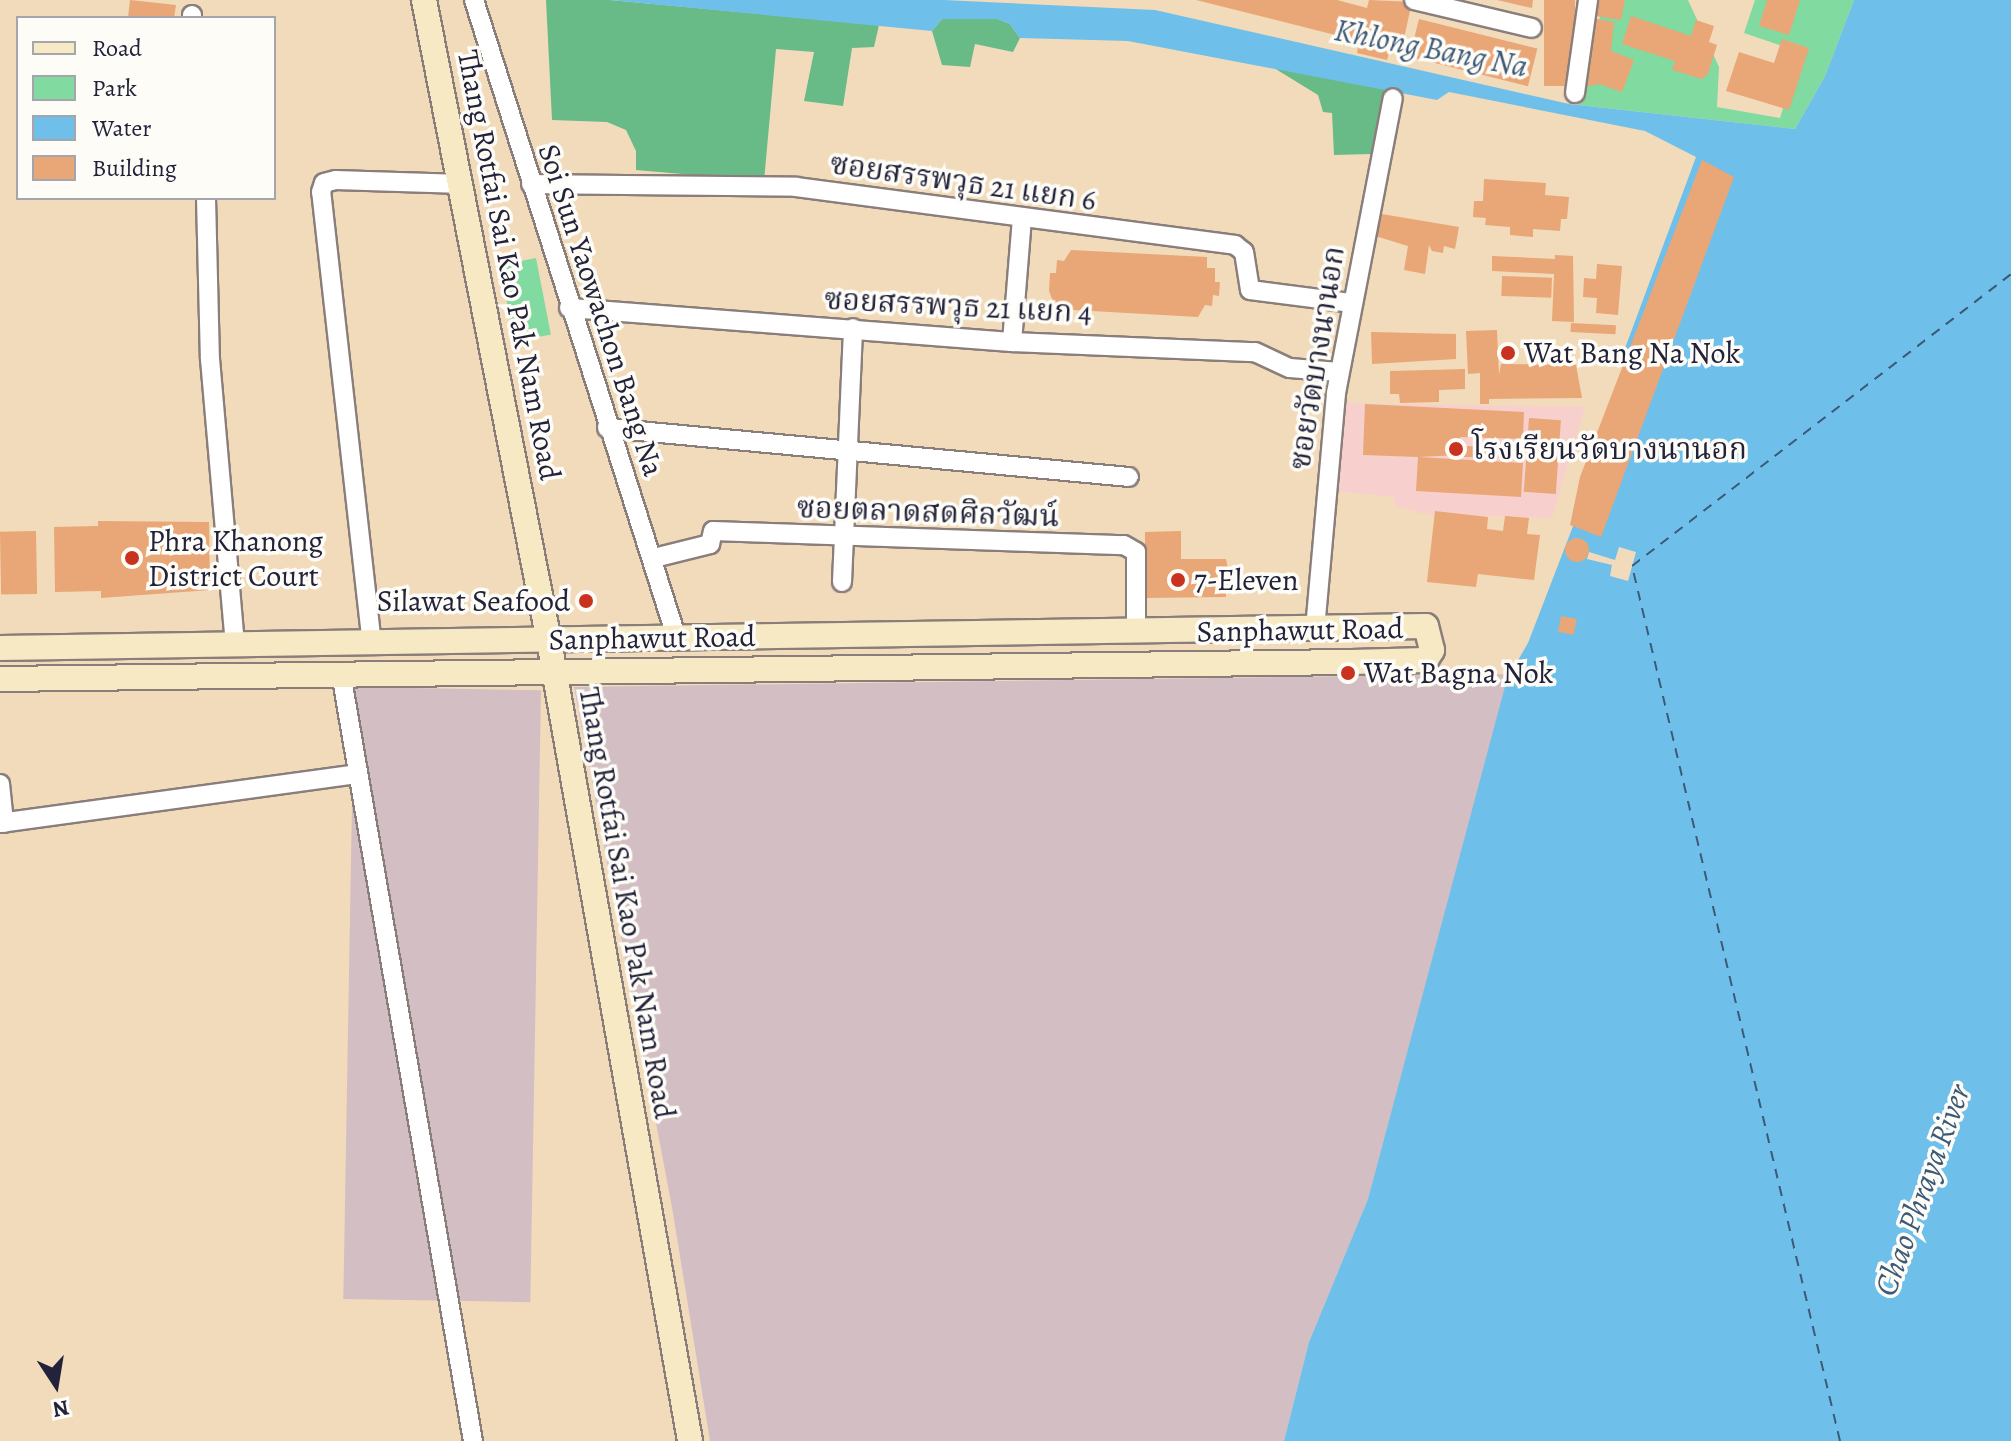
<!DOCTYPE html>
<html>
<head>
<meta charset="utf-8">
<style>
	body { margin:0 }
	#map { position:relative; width:2011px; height:1441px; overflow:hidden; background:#f2dbbb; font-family:Alegreya,"Noto Serif Thai",serif }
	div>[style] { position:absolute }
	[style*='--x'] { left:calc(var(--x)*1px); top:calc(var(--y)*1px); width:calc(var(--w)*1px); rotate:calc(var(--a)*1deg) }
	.built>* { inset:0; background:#f7d0cd }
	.industrial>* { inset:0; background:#d2bec3; transform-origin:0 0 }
	.green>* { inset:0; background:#81da9f; transform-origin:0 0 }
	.forest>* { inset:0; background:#68ba86 }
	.water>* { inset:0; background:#6ec0ea }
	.pier>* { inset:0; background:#f2dbbb }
	.ferry>* { height:2px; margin-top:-1px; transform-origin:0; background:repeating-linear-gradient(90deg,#3d5978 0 10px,transparent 0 18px) }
	.building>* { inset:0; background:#e9a676; transform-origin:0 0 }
	.round { border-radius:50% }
	.roads { filter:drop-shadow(2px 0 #8a7e7b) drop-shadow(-2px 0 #8a7e7b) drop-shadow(0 2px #8a7e7b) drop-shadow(0 -2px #8a7e7b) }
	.street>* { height:18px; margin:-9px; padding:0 9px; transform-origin:9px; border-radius:9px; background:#fff }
	.secondary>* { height:24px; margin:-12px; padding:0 12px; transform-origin:12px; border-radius:12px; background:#f7e9c3 }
	.dots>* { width:22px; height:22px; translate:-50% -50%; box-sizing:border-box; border:4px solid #fdfcf7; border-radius:50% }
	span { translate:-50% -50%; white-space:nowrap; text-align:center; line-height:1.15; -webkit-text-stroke:7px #fdfcf7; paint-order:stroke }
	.street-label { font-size:30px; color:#22223b }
	.poi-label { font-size:30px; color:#22223b }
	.left { translate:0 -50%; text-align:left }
	.right { translate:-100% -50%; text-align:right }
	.water-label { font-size:32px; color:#3d5978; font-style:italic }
	.legend { position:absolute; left:16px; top:16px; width:260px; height:184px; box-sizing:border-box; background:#fdfcf7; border:2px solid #a5a5ac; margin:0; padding:10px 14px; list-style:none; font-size:24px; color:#22223b }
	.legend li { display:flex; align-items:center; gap:16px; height:40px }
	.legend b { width:40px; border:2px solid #a5a5ac }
	.north { position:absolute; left:16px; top:1345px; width:80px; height:80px; -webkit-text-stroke:6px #fdfcf7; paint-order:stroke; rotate:168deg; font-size:22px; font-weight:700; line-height:32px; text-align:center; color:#22223b }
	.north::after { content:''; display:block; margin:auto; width:28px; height:36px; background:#22223b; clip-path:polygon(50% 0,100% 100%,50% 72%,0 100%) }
</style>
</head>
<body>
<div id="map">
	<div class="built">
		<div style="clip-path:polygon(1343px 403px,1585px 407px,1552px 518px,1424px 514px,1395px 506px,1394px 497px,1335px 491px)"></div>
	</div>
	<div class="industrial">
		<div style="clip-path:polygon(1510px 674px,1368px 1199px,1309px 1342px,1284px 1441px,710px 1441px,673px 1213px,574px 687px)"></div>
		<div style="left:354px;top:687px;width:187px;height:612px;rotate:1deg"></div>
	</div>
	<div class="green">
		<div style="clip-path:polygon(1604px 0,1688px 0,1719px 67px,1717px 107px,1780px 118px,1800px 52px,1744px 33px,1755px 0,1854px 0,1825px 76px,1795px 129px,1578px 105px)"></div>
		<div style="left:536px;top:258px;width:78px;height:37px;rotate:79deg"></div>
	</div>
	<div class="forest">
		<div style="clip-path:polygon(546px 0,610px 0,879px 25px,874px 47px,852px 48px,843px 106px,804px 101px,814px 52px,776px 49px,764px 181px,636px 170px,636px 151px,626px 130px,607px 122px,552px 120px)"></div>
		<div style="clip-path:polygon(942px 19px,998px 19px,1010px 24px,1020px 38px,1013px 52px,975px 44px,970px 67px,942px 65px,932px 31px)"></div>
		<div style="clip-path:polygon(1274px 68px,1386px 88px,1371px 154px,1334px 155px,1332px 113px,1323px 112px,1318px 95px)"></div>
	</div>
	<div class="water">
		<div style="clip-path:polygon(610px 0,944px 0,1155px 10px,1569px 104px,1795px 129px,1825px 76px,1854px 0,2011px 0,2011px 1441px,1284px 1441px,1309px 1342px,1368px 1199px,1507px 679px,1528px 643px,1612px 425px,1648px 375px,1621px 359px,1696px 157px,1645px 131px,1449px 92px,1437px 100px,1128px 41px,1020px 38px,1010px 24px,998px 19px,942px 19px,932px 31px)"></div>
	</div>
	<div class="pier">
		<div style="clip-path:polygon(1619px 547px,1636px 552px,1628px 581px,1610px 576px,1612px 565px,1587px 559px,1589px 552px,1615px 560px)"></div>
	</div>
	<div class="ferry">
		<div style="--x:1840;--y:1441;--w:899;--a:-103.37"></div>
		<div style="--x:1632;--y:566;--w:478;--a:-37.6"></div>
	</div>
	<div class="building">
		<div style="clip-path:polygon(130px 0,176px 5px,174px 18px,128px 18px)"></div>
		<div style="clip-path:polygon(1196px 0,1337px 0,1367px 8px,1369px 0,1412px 2px,1400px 56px,1389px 53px,1387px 60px,1357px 53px,1359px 41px)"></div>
		<div style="clip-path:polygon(1497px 0,1533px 0,1532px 8px)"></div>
		<div style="left:1544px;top:0;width:31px;height:86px"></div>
		<div style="clip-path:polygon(1591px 0,1625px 0,1621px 20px,1589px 15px)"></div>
		<div style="clip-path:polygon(1767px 0,1800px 0,1789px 35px,1759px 26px)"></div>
		<div style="clip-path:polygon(1631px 16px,1691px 36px,1696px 20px,1714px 26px,1709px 42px,1717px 45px,1708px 74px,1702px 79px,1672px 70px,1675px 61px,1622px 44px)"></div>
		<div style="clip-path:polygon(1591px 18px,1614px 22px,1611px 51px,1634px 60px,1622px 92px,1599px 84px,1584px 87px)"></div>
		<div style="left:1419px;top:19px;width:122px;height:39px;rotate:14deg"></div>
		<div style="clip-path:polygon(1782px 39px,1809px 48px,1789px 110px,1726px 91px,1739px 52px,1774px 63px)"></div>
		<div style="clip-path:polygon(1702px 160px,1734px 177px,1601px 537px,1570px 525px,1580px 477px)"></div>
		<div style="clip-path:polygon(1484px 179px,1546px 183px,1545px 195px,1569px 197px,1567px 219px,1561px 219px,1560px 231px,1533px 229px,1533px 237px,1510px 235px,1510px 227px,1485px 225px,1486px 218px,1473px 217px,1474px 201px,1483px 201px)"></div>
		<div style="clip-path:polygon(1376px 213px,1459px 227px,1455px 249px,1444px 246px,1443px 253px,1432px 251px,1429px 245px,1425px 274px,1404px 270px,1408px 246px,1372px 235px)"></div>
		<div style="clip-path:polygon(1071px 250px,1207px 257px,1207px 268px,1215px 268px,1215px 282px,1220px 282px,1219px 296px,1213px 295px,1212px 306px,1205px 305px,1198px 317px,1056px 309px,1049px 291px,1050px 273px,1056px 273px,1057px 260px,1064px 261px)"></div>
		<div style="clip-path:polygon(1555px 255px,1573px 256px,1574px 322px,1552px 321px,1554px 274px,1492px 271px,1492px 256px,1555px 259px)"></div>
		<div style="clip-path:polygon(1597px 264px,1622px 266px,1618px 315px,1596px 313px,1597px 298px,1583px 297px,1584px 278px,1596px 279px)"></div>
		<div style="left:1502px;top:276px;width:50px;height:20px;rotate:2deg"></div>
		<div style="left:1571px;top:323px;width:45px;height:9px;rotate:3deg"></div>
		<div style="clip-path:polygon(1497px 330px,1499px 375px,1501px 364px,1576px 365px,1582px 398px,1489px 399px,1489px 404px,1480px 404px,1480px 373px,1468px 374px,1466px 331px)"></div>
		<div style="clip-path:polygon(1371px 332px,1456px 334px,1456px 359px,1372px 364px)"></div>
		<div style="clip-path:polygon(1465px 369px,1465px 389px,1439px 390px,1439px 402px,1400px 403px,1399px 394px,1390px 394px,1390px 371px)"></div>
		<div style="clip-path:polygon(1365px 404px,1524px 412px,1523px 439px,1460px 437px,1459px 455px,1418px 457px,1523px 463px,1521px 497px,1416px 491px,1418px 457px,1363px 455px)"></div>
		<div style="left:1529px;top:418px;width:32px;height:74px;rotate:4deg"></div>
		<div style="left:1463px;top:446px;width:39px;height:11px;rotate:1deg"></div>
		<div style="clip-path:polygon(1435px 511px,1488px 517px,1487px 529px,1503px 531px,1505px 516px,1529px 518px,1527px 534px,1540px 535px,1534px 580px,1478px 574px,1476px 587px,1427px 582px)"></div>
		<div style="clip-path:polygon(98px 521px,209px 522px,210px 590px,101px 598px,101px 591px,55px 592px,54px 527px,98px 526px)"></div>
		<div style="left:36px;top:531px;width:63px;height:36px;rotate:89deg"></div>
		<div style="clip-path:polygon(1181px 531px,1181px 559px,1226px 559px,1232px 587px,1226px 587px,1226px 597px,1145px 598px,1145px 532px)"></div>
		<div class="round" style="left:1565px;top:538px;width:24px;height:24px"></div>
		<div style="left:1561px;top:616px;width:16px;height:16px;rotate:11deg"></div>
	</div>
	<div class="roads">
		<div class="street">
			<div style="--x:474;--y:0;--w:667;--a:72.38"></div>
			<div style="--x:1414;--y:0;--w:121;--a:13.3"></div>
			<div style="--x:192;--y:15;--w:3;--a:90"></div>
			<div style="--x:1575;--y:93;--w:94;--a:-82"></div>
			<div style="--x:531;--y:184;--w:265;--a:0.6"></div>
			<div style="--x:796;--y:187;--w:443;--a:7.5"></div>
			<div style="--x:1235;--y:245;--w:11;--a:38"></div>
			<div style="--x:1244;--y:252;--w:38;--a:81"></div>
			<div style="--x:1250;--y:290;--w:103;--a:7.3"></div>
			<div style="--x:206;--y:198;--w:161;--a:88.6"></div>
			<div style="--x:210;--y:359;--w:287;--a:85"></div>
			<div style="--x:569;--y:308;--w:444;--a:4.4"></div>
			<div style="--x:1012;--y:342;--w:243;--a:2.4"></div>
			<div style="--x:1255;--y:352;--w:38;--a:25"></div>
			<div style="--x:1290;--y:368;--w:49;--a:4.7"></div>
			<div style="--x:1012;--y:342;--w:125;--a:-85.4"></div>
			<div style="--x:607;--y:428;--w:524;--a:5.36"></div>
			<div style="--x:654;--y:558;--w:58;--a:-14"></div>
			<div style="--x:710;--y:544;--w:13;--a:-77"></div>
			<div style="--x:713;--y:531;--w:411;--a:2"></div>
			<div style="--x:1124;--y:545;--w:14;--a:30"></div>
			<div style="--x:1136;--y:552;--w:77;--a:90"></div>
			<div style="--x:842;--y:582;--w:254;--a:-87.5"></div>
			<div style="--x:1315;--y:629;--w:237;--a:-84.9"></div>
			<div style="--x:1336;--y:393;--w:300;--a:-79.1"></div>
			<div style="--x:372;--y:645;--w:456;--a:-96.4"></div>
			<div style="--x:321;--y:192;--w:9;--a:-72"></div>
			<div style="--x:324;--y:183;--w:12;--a:-14"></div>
			<div style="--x:336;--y:180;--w:126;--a:1.8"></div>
			<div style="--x:341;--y:673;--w:779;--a:80.25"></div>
			<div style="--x:0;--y:784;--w:39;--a:84"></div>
			<div style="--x:0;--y:823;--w:360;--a:-7.8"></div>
		</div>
		<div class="secondary">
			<div style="--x:424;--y:0;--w:653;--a:78.97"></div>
			<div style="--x:549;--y:641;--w:812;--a:80"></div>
			<div style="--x:0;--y:648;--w:1426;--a:-0.88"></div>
			<div style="--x:1426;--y:626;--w:25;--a:76"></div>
			<div style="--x:1432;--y:650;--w:12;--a:121"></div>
			<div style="--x:1426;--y:660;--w:75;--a:178.5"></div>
			<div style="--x:1351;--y:662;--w:1351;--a:179.28"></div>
		</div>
	</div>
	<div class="dots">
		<div style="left:1508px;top:353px;background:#c8321e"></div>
		<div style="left:1456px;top:449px;background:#c8321e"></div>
		<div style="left:132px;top:558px;background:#c8321e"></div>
		<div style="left:1178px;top:580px;background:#c8321e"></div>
		<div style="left:586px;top:601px;background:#c8321e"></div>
		<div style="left:1348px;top:673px;background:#c8321e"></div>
	</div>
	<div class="street-label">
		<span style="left:963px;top:182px;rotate:8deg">ซอยสรรพวุธ 21 แยก 6</span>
		<span style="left:509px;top:265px;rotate:79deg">Thang Rotfai Sai Kao Pak Nam Road</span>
		<span style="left:958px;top:306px;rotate:3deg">ซอยสรรพวุธ 21 แยก 4</span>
		<span style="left:601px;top:310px;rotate:72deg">Soi Sun Yaowachon Bang Na</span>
		<span style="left:1317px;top:358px;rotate:-81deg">ซอยวัดบางนานอก</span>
		<span style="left:928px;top:512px;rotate:2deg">ซอยตลาดสดศิลวัฒน์</span>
		<span style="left:1300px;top:630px;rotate:-1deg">Sanphawut Road</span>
		<span style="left:652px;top:638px;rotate:-1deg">Sanphawut Road</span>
		<span style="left:627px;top:903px;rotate:80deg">Thang Rotfai Sai Kao Pak Nam Road</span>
	</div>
	<div class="poi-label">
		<span class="left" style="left:1524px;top:353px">Wat Bang Na Nok</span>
		<span class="left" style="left:1472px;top:449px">โรงเรียนวัดบางนานอก</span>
		<span class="left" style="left:148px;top:558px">Phra Khanong<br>District Court</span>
		<span class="left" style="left:1194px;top:580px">7-Eleven</span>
		<span class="right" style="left:570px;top:601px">Silawat Seafood</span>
		<span class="left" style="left:1364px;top:673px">Wat Bagna Nok</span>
	</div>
	<div class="water-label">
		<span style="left:1431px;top:48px;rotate:11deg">Khlong Bang Na</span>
		<span style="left:1922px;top:1190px;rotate:-70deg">Chao Phraya River</span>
	</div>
	<ul class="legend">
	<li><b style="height:10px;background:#f7e9c3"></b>Road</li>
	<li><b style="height:22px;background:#81da9f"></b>Park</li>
	<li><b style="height:22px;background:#6ec0ea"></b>Water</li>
	<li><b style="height:22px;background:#e9a676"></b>Building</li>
	</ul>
	<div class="north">N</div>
</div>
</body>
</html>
